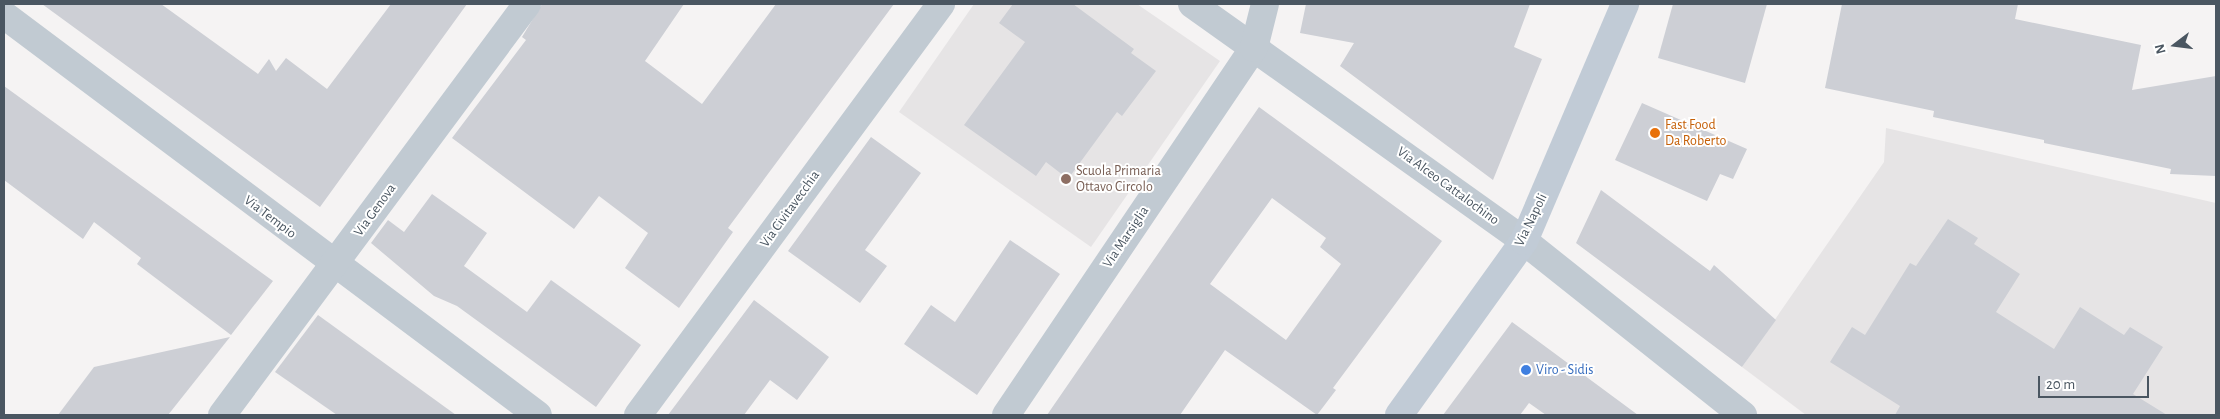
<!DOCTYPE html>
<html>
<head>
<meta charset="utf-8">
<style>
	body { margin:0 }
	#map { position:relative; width:2220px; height:419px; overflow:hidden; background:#f5f3f3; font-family:"Alegreya Sans",sans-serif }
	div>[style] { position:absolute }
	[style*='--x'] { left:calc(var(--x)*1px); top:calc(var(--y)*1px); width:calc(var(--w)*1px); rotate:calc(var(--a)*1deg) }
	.education>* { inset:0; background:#e6e4e5 }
	.building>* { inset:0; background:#cdcfd5 }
	.minor>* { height:28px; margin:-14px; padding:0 14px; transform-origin:14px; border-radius:14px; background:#c1cad2 }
	.secondary>* { height:28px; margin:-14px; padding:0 14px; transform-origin:14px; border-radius:14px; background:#c1cbd6 }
	.dots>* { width:14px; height:14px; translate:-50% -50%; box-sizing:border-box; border:2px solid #fff; border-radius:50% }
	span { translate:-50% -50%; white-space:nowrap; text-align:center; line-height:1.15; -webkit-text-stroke:4px #fff; paint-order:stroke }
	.food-label { font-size:14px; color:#c56008 }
	.left { translate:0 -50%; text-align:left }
	.education-label { font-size:14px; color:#785e54 }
	.street-label { font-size:14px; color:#4a5661 }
	.shop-label { font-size:14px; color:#366cbe }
	.frame { position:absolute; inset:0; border:5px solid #4a5661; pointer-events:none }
	.north { position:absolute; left:2150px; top:20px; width:50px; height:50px; -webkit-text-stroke:4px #fff; paint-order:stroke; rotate:255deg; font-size:14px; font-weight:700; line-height:20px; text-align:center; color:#4a5661 }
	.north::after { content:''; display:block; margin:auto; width:18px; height:22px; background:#4a5661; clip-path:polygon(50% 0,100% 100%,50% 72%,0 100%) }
	.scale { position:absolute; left:2038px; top:376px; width:111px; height:22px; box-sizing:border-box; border:2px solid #4a5661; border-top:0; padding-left:6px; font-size:15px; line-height:18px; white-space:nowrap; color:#4a5661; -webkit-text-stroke:4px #fff; paint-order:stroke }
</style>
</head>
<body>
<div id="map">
	<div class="education">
		<div style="clip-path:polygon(974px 4px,1137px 4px,1220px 61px,1091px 247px,899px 112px)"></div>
		<div style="clip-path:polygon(1886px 128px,2216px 203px,2216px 415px,1806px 415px,1742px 367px,1884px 162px)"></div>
	</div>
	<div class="building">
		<div style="clip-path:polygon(42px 4px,161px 4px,258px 74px,269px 59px,276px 71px,286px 58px,327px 89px,391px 4px,467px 4px,320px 207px)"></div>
		<div style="clip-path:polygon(542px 4px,684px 4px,645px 61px,702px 104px,776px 4px,894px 4px,728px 228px,733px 232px,679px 308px,625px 268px,648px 233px,599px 196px,574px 229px,452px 138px,526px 40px,522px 37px)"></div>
		<div style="clip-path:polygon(1013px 4px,1073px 4px,1134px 49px,1131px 53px,1156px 71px,1122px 116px,1117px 112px,1068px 179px,1046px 162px,1036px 176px,964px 125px,1025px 42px,999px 23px)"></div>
		<div style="clip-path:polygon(1306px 4px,1530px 4px,1514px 47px,1542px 59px,1493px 180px,1340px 66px,1354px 43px,1300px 33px)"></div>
		<div style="clip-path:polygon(1673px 4px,1767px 4px,1745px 83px,1658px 58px)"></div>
		<div style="clip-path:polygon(1842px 4px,2018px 4px,2015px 19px,2141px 45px,2132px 90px,2216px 76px,2216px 176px,2170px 174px,2171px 169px,2044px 143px,2044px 140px,1933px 117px,1934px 111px,1825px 88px)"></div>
		<div style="clip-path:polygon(4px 86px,273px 281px,231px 335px,137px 264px,141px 258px,94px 222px,83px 239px,4px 180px)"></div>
		<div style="clip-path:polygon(1642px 103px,1747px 149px,1733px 179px,1720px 174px,1707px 201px,1615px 160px)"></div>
		<div style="clip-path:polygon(evenodd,1259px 107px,1442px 241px,1333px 388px,1336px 390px,1317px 415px,1225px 350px,1180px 415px,1047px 415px,1259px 107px,1272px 198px,1326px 238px,1320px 247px,1341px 264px,1286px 340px,1210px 284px,1272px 198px)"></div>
		<div style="clip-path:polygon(871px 137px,921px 173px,865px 250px,887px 266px,860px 303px,788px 251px)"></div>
		<div style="clip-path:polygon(1601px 190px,1710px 271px,1714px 265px,1776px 320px,1742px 367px,1576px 243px)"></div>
		<div style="clip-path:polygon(432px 194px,487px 233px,464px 266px,527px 312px,551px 280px,641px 345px,596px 407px,457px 306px,434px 296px,371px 243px,388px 220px,404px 232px)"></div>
		<div style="clip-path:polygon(1948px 219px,1978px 238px,1974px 244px,2020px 274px,1996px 312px,2054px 349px,2080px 307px,2124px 335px,2130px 327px,2163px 347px,2133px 394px,2167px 415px,1895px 415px,1900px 406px,1830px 362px,1852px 327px,1865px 335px,1910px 263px,1916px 266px)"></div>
		<div style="clip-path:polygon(1010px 240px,1060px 274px,977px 395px,904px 344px,931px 305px,955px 322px)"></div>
		<div style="clip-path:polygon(754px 300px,829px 357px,797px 400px,770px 380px,744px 415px,668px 415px)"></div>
		<div style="clip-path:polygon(318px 315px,456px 415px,337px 415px,275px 372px)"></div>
		<div style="clip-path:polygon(1512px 322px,1638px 415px,1546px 415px,1529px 403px,1520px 415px,1443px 415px)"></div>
		<div style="clip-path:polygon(230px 337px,168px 415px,58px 415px,94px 367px)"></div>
	</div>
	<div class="minor">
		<div style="--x:1192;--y:4;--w:408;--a:35.5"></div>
		<div style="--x:1524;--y:241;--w:280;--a:38.5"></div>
		<div style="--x:4;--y:15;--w:667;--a:36.84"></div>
		<div style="--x:222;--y:415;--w:512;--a:-53.42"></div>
		<div style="--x:638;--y:415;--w:511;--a:-53.6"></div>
		<div style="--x:1006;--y:415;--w:443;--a:-56"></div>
		<div style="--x:1254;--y:48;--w:45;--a:-76"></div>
	</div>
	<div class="secondary">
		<div style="--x:1399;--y:415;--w:214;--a:-54.3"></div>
		<div style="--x:1524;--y:241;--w:258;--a:-66.9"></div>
	</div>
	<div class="dots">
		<div style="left:1655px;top:133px;background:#e8710a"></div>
		<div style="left:1066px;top:179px;background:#8d6e63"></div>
		<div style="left:1526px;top:370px;background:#3f7fe0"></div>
	</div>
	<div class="food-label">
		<span class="left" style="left:1665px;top:133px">Fast Food<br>Da Roberto</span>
	</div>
	<div class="education-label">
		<span class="left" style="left:1076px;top:179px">Scuola Primaria<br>Ottavo Circolo</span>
	</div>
	<div class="street-label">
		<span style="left:1448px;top:186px;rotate:36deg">Via Alceo Cattalochino</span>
		<span style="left:790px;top:209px;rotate:-54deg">Via Civitavecchia</span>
		<span style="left:375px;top:210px;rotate:-54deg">Via Genova</span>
		<span style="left:270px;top:217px;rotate:37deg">Via Tempio</span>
		<span style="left:1531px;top:220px;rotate:-64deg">Via Napoli</span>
		<span style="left:1126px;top:237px;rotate:-56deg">Via Marsiglia</span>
	</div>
	<div class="shop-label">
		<span class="left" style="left:1536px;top:370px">Viro - Sidis</span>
	</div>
	<div class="frame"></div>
	<div class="north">N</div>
	<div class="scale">20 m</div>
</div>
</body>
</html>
